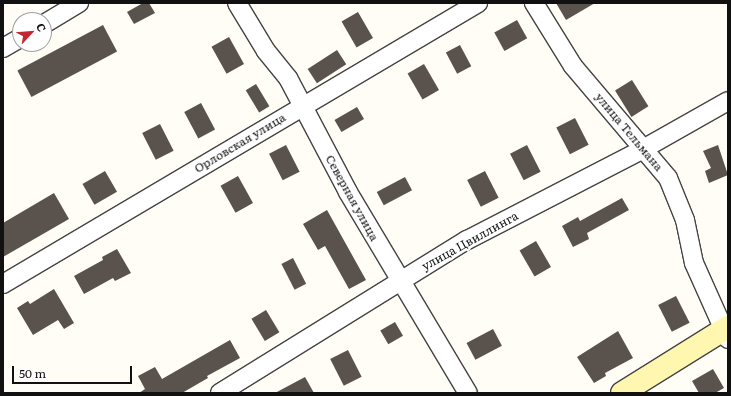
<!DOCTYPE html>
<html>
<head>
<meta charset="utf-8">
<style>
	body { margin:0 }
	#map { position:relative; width:731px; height:396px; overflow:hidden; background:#fffdf5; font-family:Literata,serif }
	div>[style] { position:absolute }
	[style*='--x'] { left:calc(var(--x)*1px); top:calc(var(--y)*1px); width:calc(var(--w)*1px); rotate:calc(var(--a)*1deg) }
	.building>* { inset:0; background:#5a524d; transform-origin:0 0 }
	.roads { filter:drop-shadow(1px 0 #444) drop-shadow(-1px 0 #444) drop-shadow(0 1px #444) drop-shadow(0 -1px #444) }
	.street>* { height:18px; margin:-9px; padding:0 9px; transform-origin:9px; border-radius:9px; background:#fff }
	.secondary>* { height:22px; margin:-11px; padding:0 11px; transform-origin:11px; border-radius:11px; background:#fff6b0 }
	span { translate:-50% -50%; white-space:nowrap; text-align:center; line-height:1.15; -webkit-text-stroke:4px #fff; paint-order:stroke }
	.street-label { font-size:12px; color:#111 }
	.frame { position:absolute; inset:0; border:4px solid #111; pointer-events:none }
	.north { position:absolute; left:12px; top:12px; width:40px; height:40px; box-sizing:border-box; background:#fff; border:1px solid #a0a0a0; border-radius:50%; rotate:64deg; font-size:11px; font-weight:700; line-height:16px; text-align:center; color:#111 }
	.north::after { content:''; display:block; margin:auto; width:14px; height:18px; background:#c4262e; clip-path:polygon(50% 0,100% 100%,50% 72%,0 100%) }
	.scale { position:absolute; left:12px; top:366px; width:120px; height:18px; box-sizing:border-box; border:2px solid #111; border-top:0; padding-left:5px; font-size:12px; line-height:14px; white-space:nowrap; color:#111; -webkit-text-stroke:3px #fff; paint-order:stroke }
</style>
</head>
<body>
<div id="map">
	<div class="building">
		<div style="clip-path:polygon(143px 3px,149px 3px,155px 13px,134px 24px,127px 12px)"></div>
		<div style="clip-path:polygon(556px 3px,595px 3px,566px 20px)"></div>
		<div style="left:358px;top:12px;width:30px;height:19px;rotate:60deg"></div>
		<div style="left:517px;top:20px;width:21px;height:26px;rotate:61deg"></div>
		<div style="left:103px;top:25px;width:30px;height:97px;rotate:62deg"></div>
		<div style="left:229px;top:37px;width:31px;height:20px;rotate:61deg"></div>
		<div style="left:460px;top:45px;width:24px;height:16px;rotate:62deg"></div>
		<div style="left:337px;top:50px;width:17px;height:35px;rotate:57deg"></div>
		<div style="left:424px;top:64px;width:30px;height:19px;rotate:60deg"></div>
		<div style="left:632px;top:80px;width:31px;height:20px;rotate:58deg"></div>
		<div style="left:256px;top:84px;width:26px;height:12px;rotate:59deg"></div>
		<div style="left:201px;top:103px;width:30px;height:19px;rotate:62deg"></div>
		<div style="left:357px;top:107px;width:14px;height:26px;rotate:60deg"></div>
		<div style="left:575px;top:118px;width:30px;height:21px;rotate:63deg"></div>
		<div style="left:160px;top:124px;width:30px;height:20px;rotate:63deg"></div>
		<div style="left:286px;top:145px;width:30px;height:19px;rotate:63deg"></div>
		<div style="left:527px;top:145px;width:30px;height:19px;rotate:63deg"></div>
		<div style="clip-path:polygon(718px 145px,728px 175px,709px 183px,705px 171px,711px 168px,703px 151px)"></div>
		<div style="left:105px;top:171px;width:24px;height:26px;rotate:60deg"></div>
		<div style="left:485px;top:171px;width:30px;height:20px;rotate:63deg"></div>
		<div style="left:238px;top:176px;width:31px;height:20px;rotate:61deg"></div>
		<div style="left:405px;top:177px;width:15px;height:32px;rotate:62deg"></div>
		<div style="clip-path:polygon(54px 193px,69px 219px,3px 257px,3px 223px)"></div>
		<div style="clip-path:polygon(622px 198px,629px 210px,587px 233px,589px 239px,573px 247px,562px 226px,578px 217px,580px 221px)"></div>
		<div style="clip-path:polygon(327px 210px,366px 280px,349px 289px,325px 246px,318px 250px,303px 224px)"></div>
		<div style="left:536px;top:241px;width:30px;height:19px;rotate:60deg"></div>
		<div style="clip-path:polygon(117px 249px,131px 273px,115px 281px,113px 278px,84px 294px,74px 276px,103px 260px,102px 257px)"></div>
		<div style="left:293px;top:258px;width:29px;height:13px;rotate:63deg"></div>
		<div style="clip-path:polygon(54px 289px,74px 323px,64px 329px,58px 320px,33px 335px,17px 308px,28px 301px,30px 304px)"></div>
		<div style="left:676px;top:296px;width:30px;height:20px;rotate:63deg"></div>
		<div style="left:266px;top:310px;width:26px;height:17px;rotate:59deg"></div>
		<div style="left:395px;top:322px;width:16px;height:17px;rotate:60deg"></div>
		<div style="left:493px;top:329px;width:19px;height:30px;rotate:62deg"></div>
		<div style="clip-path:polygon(618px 331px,633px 358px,605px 373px,606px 376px,594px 383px,577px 357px)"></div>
		<div style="clip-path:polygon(230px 340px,240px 358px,207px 376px,208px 378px,182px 393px,139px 393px,145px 389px,138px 376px,155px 367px,162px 379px)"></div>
		<div style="left:348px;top:350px;width:30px;height:20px;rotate:63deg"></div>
		<div style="clip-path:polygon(713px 369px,724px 388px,715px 393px,699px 393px,692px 381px)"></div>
		<div style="clip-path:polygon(305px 377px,314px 393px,275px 393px)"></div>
	</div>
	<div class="roads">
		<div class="street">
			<div style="--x:237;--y:3;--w:56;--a:58.9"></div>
			<div style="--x:266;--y:51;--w:35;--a:51"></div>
			<div style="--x:288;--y:78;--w:129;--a:62.2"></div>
			<div style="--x:348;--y:192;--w:234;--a:59.2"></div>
			<div style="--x:534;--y:3;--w:74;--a:58.2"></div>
			<div style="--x:573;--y:66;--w:147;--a:49.7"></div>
			<div style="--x:668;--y:178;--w:45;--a:68"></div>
			<div style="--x:685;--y:220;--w:44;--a:78.2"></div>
			<div style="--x:694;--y:263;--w:83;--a:65.9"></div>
			<div style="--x:44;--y:24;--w:41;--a:-31"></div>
			<div style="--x:3;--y:48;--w:20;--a:-30"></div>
			<div style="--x:3;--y:284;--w:552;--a:-30.61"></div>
			<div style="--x:220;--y:393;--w:291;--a:-31.8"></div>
			<div style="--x:467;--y:240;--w:200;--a:-27.3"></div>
			<div style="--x:645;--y:148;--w:95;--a:-29.5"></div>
		</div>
		<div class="secondary">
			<div style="--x:622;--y:393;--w:125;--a:-31.9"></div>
		</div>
	</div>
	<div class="street-label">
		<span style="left:629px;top:132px;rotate:50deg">улица Тельмана</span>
		<span style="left:240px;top:143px;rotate:-31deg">Орловская улица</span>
		<span style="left:352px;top:198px;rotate:61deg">Северная улица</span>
		<span style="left:470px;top:241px;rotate:-29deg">улица Цвиллинга</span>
	</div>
	<div class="frame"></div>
	<div class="north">С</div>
	<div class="scale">50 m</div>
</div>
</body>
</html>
